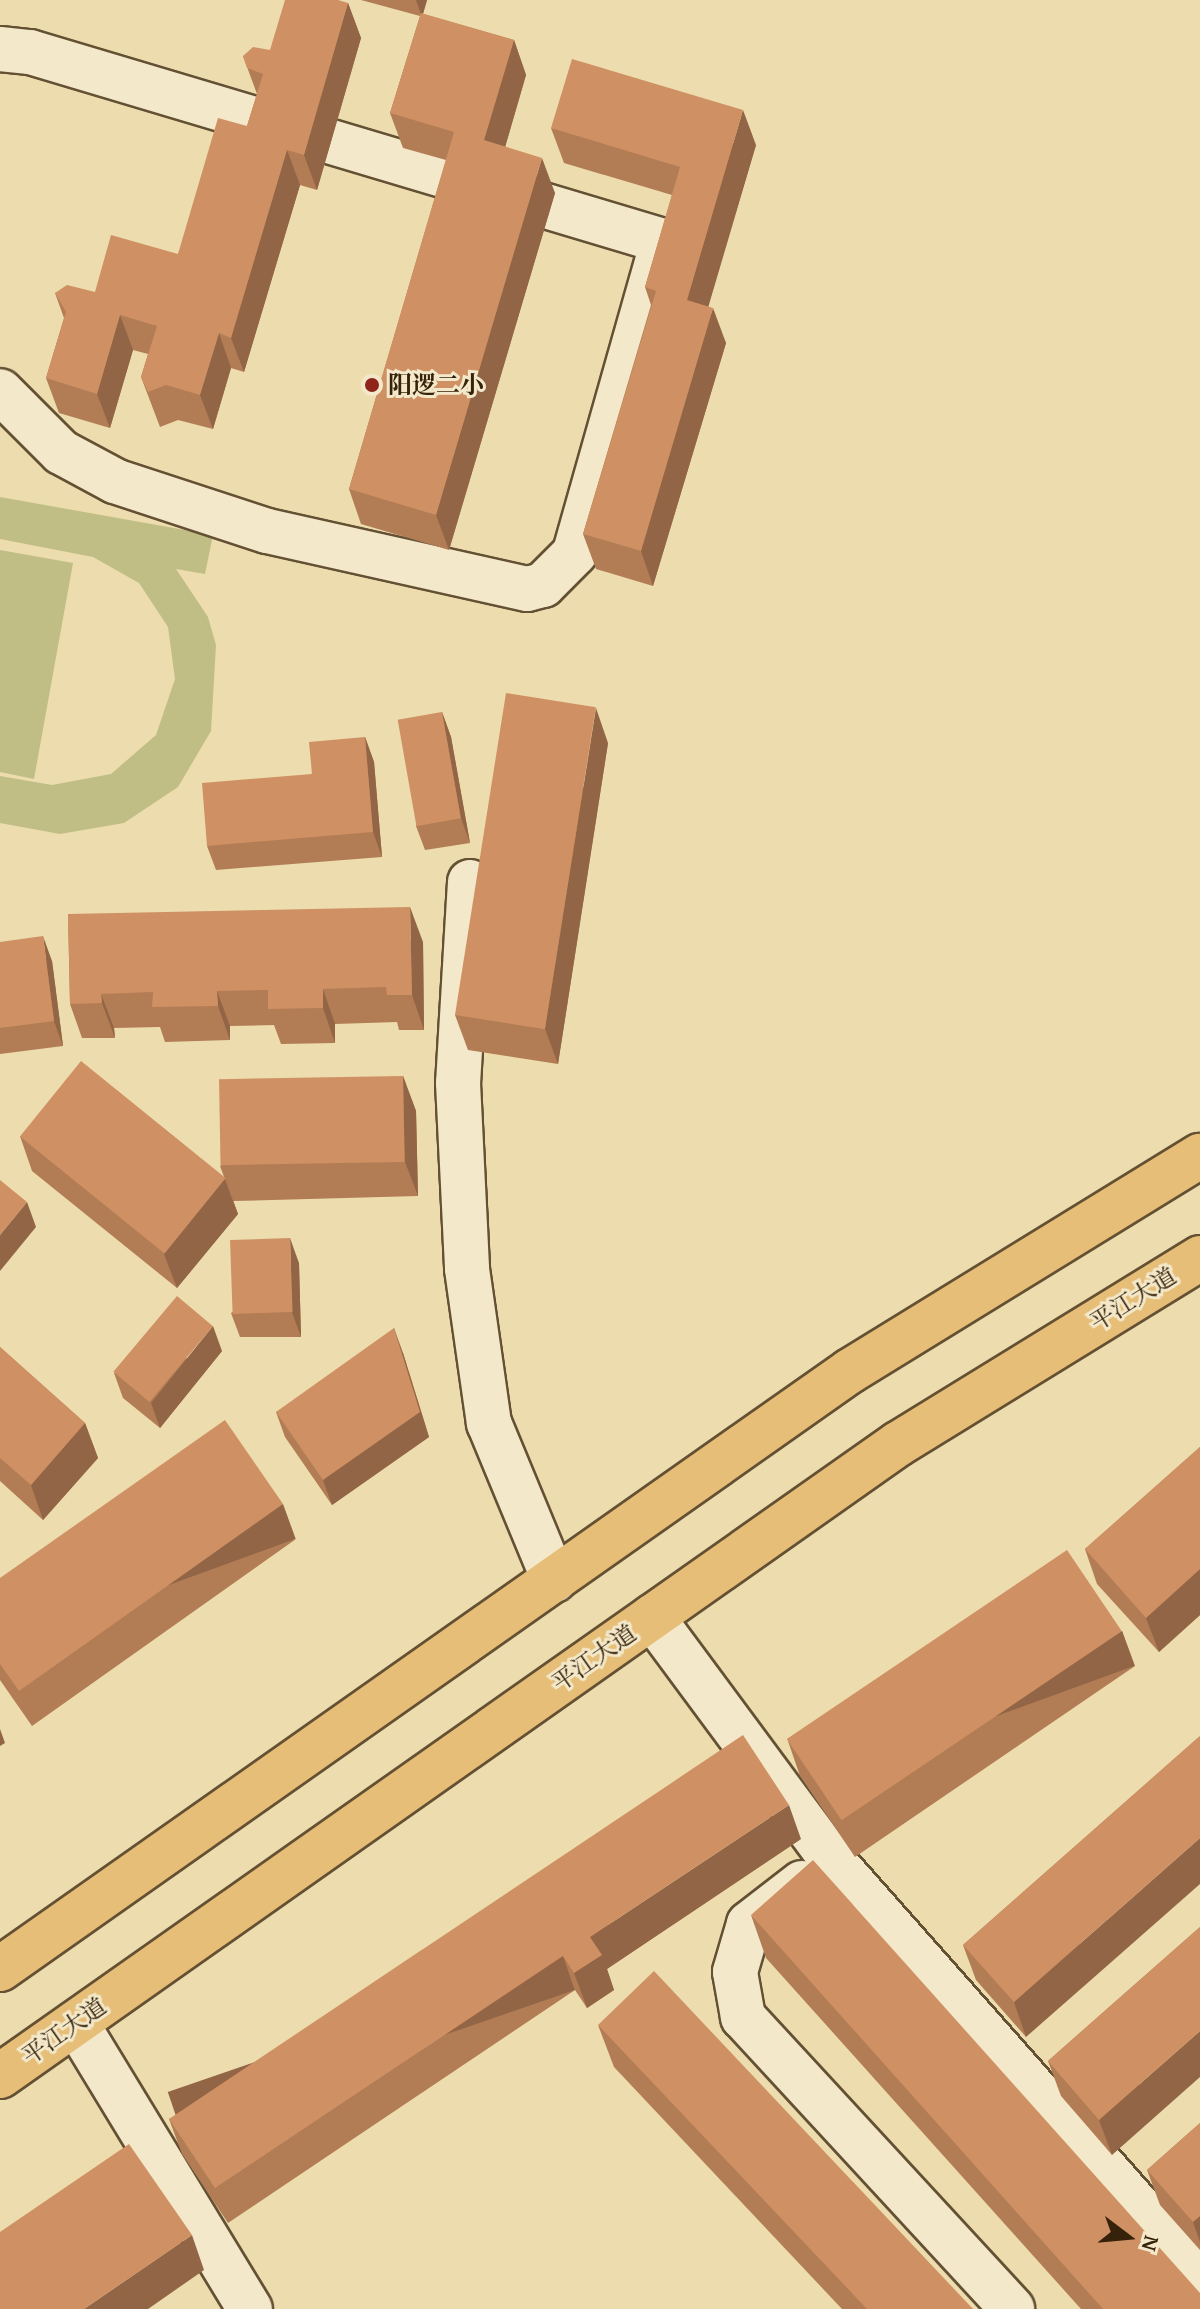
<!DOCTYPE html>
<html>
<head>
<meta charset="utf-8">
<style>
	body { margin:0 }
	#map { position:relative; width:1200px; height:2309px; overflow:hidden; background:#ecdcae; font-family:"Gentium Book Plus","Noto Serif SC",serif }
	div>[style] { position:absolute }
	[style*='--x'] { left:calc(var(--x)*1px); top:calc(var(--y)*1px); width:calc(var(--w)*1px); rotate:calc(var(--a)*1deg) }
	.green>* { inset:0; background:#c0be85 }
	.roads { filter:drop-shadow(2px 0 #645033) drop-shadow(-2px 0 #645033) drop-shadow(0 2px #645033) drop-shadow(0 -2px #645033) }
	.minor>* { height:44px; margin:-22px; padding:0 22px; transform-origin:22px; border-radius:22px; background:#f3e8ca }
	.highway>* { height:44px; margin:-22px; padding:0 22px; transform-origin:22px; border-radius:22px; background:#e6be77 }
	.wall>* { inset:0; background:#b27c55 }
	.shaded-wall>* { inset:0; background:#916545; transform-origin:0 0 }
	.building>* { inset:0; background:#cf9063; transform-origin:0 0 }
	.dots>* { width:22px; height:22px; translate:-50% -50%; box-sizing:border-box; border:4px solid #f3e8ca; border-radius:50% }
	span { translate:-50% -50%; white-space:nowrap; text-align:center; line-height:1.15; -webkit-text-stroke:6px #f3e8ca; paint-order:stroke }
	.poi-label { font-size:24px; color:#36220a; font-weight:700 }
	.left { translate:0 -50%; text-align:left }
	.street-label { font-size:24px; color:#36220a }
	.north { position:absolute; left:1088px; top:2197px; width:80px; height:80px; -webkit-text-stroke:6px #f3e8ca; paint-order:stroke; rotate:106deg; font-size:22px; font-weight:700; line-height:32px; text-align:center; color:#36220a }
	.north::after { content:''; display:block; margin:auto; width:28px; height:36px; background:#36220a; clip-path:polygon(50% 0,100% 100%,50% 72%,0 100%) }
</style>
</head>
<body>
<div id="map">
	<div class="green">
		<div style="clip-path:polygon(0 497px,213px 535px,205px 574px,176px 569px,208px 617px,216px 645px,211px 731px,178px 787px,124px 823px,60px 834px,0 823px,0 776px,52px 785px,111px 774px,156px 735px,175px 679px,168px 627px,139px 583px,93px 557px,0 539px)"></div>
		<div style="clip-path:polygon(0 550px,73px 563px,34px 779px,0 772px)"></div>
	</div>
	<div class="roads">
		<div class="minor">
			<div style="--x:0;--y:49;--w:30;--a:6"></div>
			<div style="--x:30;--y:52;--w:661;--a:16.62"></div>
			<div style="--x:663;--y:241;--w:324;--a:105.8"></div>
			<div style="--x:575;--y:553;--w:45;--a:135"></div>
			<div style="--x:543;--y:585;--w:16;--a:166"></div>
			<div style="--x:527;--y:589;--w:266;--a:-167.4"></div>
			<div style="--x:267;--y:531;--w:160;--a:-161.8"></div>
			<div style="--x:115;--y:481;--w:61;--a:-151.8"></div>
			<div style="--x:61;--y:452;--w:86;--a:-135"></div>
			<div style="--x:470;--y:882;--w:201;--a:93.4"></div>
			<div style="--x:458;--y:1083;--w:186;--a:87.2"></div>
			<div style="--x:467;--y:1269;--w:156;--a:81.9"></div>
			<div style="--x:489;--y:1423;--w:170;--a:67.5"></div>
			<div style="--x:652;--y:1617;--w:302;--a:53.5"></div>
			<div style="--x:832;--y:1860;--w:555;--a:48.5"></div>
			<div style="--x:802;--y:1883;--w:67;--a:142.3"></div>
			<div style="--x:749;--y:1924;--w:50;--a:106.3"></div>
			<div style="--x:735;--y:1972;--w:46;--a:79.9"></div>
			<div style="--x:743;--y:2017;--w:397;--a:47.3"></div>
			<div style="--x:76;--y:2023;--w:335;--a:58.7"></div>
		</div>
		<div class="highway">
			<div style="--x:0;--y:1969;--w:1039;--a:-35.13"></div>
			<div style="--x:850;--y:1371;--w:411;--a:-31.6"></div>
			<div style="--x:0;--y:2076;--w:1098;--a:-35.14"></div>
			<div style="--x:898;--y:1444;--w:355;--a:-31.6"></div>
		</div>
	</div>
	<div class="wall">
		<div style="clip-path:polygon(361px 0,427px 0,423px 14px,514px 40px,526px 75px,505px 147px,555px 193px,449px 550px,361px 524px,349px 489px,446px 160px,403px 148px,390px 113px,420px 16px)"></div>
		<div style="clip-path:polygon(348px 3px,361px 38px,317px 190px,300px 185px,244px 372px,231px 368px,213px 429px,178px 420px,160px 427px,141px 377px,148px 354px,133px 350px,110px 428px,59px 413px,46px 378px,64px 318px,55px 293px,95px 292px,178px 254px,247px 126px,257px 94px,243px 56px,270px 50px)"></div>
		<div style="clip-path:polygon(551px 128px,756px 145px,708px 306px,726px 343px,653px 586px,596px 569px,583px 534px,651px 305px,645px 287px,672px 195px,564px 163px)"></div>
		<div style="clip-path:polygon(442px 712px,451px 737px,470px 843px,425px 850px,416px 826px)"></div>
		<div style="clip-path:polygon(365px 737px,374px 762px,382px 857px,216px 870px,207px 846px)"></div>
		<div style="clip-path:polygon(608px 743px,558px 1064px,468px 1050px,455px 1015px)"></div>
		<div style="clip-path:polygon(68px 914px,423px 942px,424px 1030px,399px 1030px,397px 1022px,335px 1024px,335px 1043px,281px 1044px,274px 1025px,230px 1026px,230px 1040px,165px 1042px,160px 1027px,114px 1028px,115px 1038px,82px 1038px,70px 1004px)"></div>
		<div style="clip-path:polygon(0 942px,52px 961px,63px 1046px,0 1054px)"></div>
		<div style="clip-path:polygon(403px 1076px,416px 1111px,418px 1196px,233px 1201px,220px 1166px)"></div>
		<div style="clip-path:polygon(20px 1136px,225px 1179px,238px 1214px,177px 1288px,32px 1171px)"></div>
		<div style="clip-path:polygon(299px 1263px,301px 1337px,240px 1337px,231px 1313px)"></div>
		<div style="clip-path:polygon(0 1347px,85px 1423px,98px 1458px,43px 1520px,0 1481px)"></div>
		<div style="clip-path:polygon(222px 1351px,160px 1428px,123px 1398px,114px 1373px)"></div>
		<div style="clip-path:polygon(403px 1353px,429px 1437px,332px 1505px,285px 1437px,276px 1412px)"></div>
		<div style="clip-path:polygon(1200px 1447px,1200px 1615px,1159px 1652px,1097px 1584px,1085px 1549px)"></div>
		<div style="clip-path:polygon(296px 1539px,32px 1726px,0 1680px,0 1578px)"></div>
		<div style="clip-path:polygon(1122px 1631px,1135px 1666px,855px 1857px,800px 1776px,788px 1741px)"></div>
		<div style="clip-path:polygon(1200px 1736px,1026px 2037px,976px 1980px,963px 1945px)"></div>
		<div style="clip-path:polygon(801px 1839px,607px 1969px,614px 1990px,587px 2008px,575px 1990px,228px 2223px,182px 2154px,169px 2119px)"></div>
		<div style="clip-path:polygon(751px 1915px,1200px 2309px,1081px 2309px,766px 1958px)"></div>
		<div style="clip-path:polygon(1200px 1927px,1112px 2155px,1061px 2096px,1048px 2061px)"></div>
		<div style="clip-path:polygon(598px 2025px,973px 2309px,842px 2309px,614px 2067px)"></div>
		<div style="clip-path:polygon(1200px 2123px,1200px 2250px,1160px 2205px,1147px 2170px)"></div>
	</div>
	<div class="shaded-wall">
		<div style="clip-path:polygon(416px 0,427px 0,422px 17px)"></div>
		<div style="clip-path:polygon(348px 3px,361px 38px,317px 190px,304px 155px)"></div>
		<div style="clip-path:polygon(514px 40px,526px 75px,497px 175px,484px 140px)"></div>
		<div style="clip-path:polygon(743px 110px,756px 145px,700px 335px,687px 300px)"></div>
		<div style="clip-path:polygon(287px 150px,300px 185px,244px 372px,231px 338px)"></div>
		<div style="clip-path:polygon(542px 158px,555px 193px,449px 550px,436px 515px)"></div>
		<div style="clip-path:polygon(713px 308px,726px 343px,653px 586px,641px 551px)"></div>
		<div style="clip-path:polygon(120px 315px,133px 350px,110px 428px,97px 394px)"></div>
		<div style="clip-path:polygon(219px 333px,231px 368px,213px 429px,200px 395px)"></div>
		<div style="clip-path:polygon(596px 708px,608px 743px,558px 1064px,545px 1029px)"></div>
		<div style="clip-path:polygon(442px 712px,451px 737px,470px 843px,461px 818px)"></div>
		<div style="clip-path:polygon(365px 737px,374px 762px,382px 857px,373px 832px)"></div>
		<div style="clip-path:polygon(410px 907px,423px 942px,424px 1030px,412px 995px)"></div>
		<div style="clip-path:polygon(43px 936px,52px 961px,63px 1046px,54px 1021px)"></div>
		<div style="clip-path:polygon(323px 989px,335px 1024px,335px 1043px,323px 1008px)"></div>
		<div style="clip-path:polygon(217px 991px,230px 1026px,230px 1040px,218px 1006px)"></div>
		<div style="clip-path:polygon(101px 994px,114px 1028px,115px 1038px,102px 1003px)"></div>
		<div style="clip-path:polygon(403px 1076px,416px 1111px,418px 1196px,405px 1162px)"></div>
		<div style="clip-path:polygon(225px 1179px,238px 1214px,177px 1288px,164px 1254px)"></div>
		<div style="clip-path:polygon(27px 1202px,36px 1227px,0 1271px,0 1235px)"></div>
		<div style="clip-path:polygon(290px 1238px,299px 1263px,301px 1337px,292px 1312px)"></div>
		<div style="clip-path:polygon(213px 1326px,222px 1351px,160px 1428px,151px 1403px)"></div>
		<div style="clip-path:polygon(394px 1328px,403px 1353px,429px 1437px,332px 1505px,323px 1480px)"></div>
		<div style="clip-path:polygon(85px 1423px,98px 1458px,43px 1520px,31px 1485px)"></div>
		<div style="left:283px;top:1504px;width:37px;height:324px;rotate:70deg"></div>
		<div style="clip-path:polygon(1200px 1569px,1200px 1615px,1159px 1652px,1146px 1618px)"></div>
		<div style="left:1122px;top:1631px;width:37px;height:339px;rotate:70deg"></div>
		<div style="clip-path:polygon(0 1729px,5px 1743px,0 1746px)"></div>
		<div style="clip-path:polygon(789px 1805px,801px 1839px,607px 1969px,614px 1990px,587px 2008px,574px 1973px,590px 1937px)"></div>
		<div style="clip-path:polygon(1200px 1838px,1200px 1884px,1026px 2037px,1014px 2002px)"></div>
		<div style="left:563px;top:1956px;width:36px;height:418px;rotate:71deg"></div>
		<div style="clip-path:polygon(1200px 2031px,1200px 2077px,1112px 2155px,1099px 2120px)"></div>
		<div style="clip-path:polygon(1200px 2216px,1200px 2242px,1193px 2222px)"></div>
		<div style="clip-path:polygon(192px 2235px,204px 2270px,148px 2309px,84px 2309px)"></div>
	</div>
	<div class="building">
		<div style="clip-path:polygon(285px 0,338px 0,348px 3px,304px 155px,287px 150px,231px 338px,219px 333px,200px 395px,166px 385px,148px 392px,141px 377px,157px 326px,120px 315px,97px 394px,46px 378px,66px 312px,55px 293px,67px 285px,95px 292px,111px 235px,178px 254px,218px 118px,247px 126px,263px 74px,247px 68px,243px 56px,253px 47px,270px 50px)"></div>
		<div style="clip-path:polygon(421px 13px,514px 40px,484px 140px,542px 158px,436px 515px,349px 489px,454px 132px,390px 113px)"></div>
		<div style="clip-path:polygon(572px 59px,743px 110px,687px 300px,713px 308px,641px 551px,583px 534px,656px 291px,645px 287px,680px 167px,551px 128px)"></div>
		<div style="left:506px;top:693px;width:91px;height:326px;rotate:9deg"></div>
		<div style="left:442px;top:712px;width:108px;height:45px;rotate:80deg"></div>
		<div style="clip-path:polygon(365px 737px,373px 832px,207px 846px,202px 783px,312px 774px,309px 742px)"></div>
		<div style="clip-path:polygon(410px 907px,412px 995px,387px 995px,386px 987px,323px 989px,323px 1008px,268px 1009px,268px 990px,217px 991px,218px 1006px,152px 1007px,153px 992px,101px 994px,102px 1003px,70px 1004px,68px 914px)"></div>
		<div style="clip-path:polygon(43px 936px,54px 1021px,0 1028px,0 942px)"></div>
		<div style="left:81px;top:1061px;width:186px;height:97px;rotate:39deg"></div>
		<div style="left:403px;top:1076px;width:86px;height:184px;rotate:89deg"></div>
		<div style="clip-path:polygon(0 1180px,27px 1202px,0 1235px)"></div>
		<div style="left:290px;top:1238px;width:74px;height:60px;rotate:88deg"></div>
		<div style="left:177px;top:1296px;width:47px;height:99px;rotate:40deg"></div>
		<div style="clip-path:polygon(394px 1328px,420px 1412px,323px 1480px,276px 1412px)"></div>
		<div style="clip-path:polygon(0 1347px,85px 1423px,31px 1485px,0 1458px)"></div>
		<div style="clip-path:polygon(225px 1420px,283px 1504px,19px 1691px,0 1664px,0 1578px)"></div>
		<div style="clip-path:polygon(1200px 1447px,1200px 1569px,1146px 1618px,1085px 1549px)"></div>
		<div style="left:1067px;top:1550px;width:98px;height:338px;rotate:56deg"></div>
		<div style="clip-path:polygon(743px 1735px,789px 1805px,590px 1937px,602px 1955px,574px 1973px,563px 1956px,215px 2188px,169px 2119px)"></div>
		<div style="clip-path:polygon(1200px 1736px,1200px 1838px,1014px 2002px,963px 1945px)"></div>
		<div style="clip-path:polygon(813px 1860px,1200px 2293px,1200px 2309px,1103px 2309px,751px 1915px)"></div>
		<div style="clip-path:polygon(1200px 1927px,1200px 2031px,1099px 2120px,1048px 2061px)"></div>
		<div style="clip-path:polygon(654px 1971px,973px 2309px,867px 2309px,598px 2025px)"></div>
		<div style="clip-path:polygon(1200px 2123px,1200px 2216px,1193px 2222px,1147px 2170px)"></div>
		<div style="clip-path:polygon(129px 2144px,192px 2235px,84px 2309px,0 2309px,0 2232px)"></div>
	</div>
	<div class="dots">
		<div style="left:372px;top:385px;background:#8f2418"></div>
	</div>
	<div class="poi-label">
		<span class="left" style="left:388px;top:385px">阳逻二小</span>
	</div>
	<div class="street-label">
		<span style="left:1133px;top:1299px;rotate:-32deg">平江大道</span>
		<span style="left:594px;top:1658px;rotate:-35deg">平江大道</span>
		<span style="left:64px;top:2031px;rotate:-35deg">平江大道</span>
	</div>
	<div class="north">N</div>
</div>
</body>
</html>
